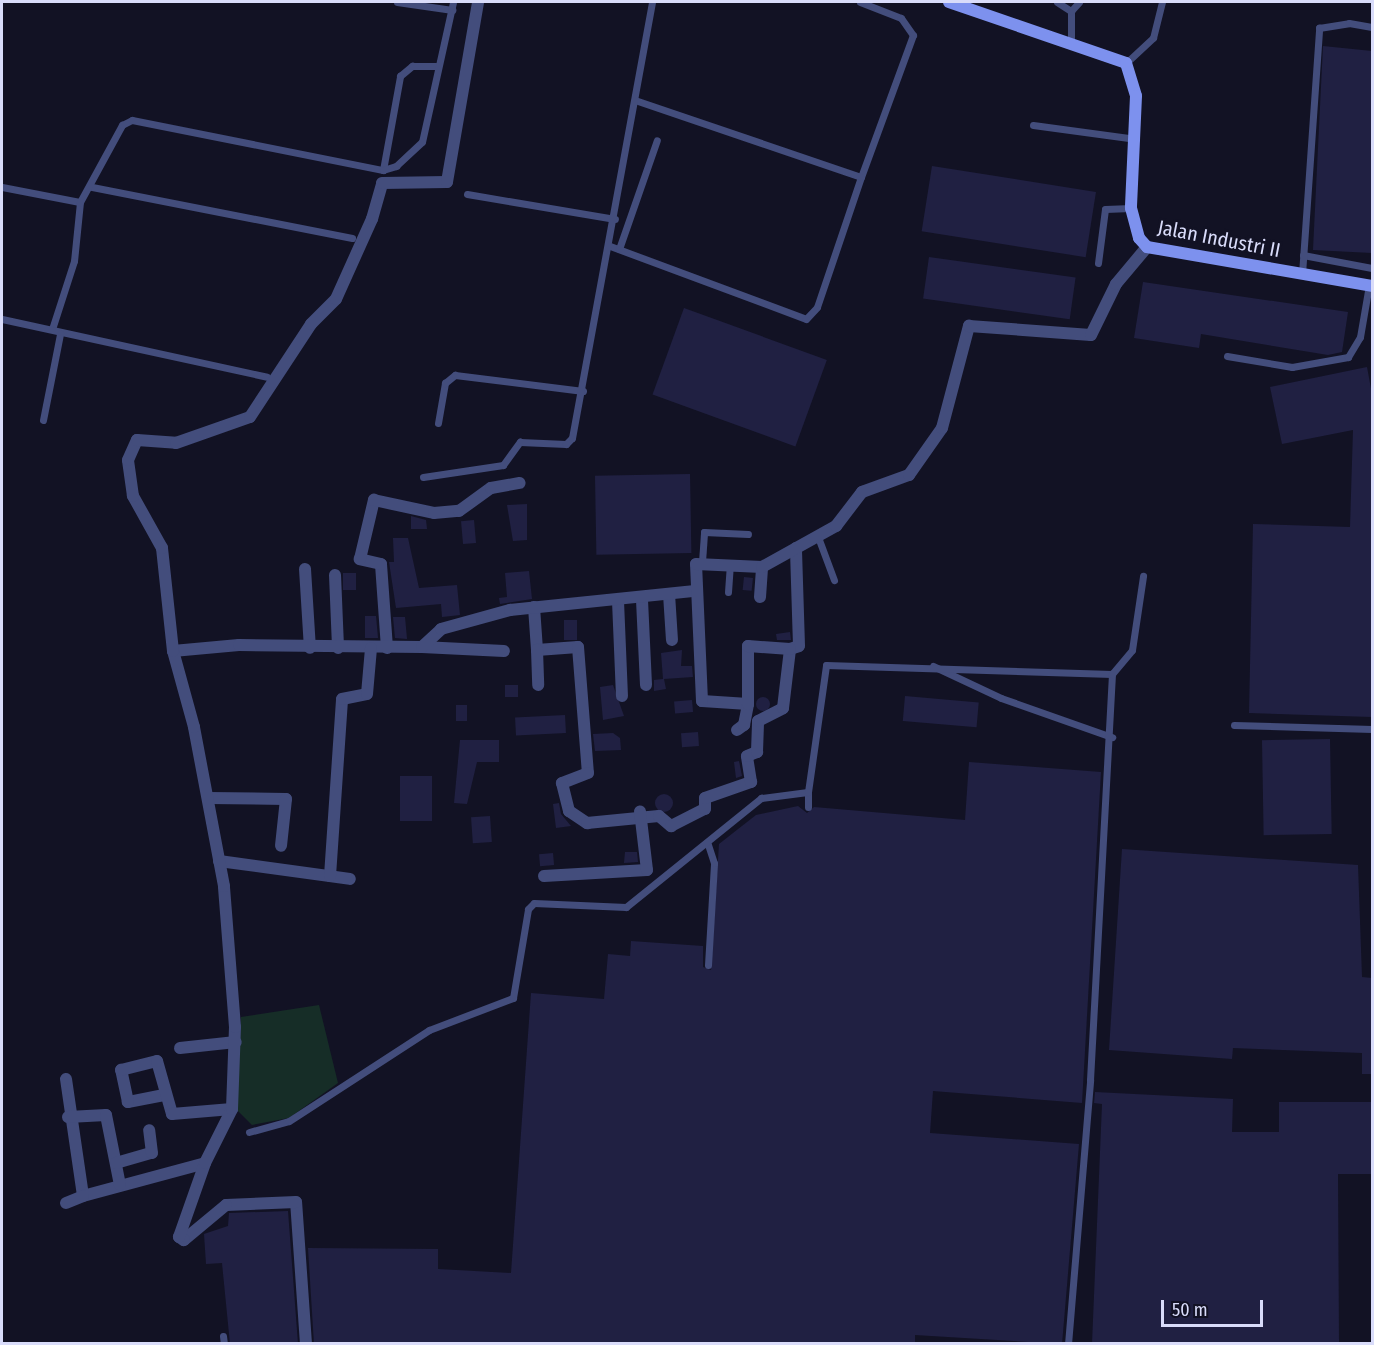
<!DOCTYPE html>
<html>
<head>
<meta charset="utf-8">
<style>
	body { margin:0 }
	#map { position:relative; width:1374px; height:1345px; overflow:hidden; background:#121224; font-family:"Fira Sans Condensed",sans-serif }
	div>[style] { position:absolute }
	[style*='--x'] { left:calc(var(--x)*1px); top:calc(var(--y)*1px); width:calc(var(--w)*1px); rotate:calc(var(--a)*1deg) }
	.green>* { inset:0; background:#162d27 }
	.building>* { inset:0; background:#202042; transform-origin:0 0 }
	.round { border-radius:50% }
	.lane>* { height:7px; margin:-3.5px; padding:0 3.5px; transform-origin:3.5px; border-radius:3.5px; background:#434d7c }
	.street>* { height:12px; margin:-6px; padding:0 6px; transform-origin:6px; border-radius:6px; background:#434d7c }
	.secondary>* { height:12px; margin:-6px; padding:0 6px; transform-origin:6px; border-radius:6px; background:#7d91ee }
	span { translate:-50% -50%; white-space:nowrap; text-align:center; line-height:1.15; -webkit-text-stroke:5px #121224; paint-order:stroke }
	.street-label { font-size:20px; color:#d9dcfa }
	.frame { position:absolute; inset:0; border:3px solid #d9dcfa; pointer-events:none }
	.scale { position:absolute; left:1161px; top:1300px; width:102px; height:27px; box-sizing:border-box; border:3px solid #d9dcfa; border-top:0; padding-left:8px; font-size:18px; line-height:21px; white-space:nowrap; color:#d9dcfa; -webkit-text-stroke:4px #121224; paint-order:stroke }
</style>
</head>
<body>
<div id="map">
	<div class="green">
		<div style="clip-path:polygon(319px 1005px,338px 1083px,289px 1118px,252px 1125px,236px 1109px,241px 1017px)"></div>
	</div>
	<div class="building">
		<div style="clip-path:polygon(1323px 46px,1372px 51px,1372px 253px,1313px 250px)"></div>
		<div style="left:932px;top:166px;width:166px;height:66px;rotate:9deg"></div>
		<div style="left:929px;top:257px;width:148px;height:42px;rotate:8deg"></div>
		<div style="clip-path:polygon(1143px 282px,1348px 312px,1342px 352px,1328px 355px,1201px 334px,1199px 348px,1134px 338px)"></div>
		<div style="left:684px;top:308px;width:152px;height:92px;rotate:20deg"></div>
		<div style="clip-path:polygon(1367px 367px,1372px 394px,1372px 717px,1249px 713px,1253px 524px,1350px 527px,1353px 430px,1282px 444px,1270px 387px)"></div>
		<div style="left:690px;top:474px;width:79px;height:95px;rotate:89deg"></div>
		<div style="clip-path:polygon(527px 504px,527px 540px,513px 541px,507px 505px)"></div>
		<div style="clip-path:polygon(411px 516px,426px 520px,427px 529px,411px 529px)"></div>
		<div style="left:474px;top:520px;width:23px;height:13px;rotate:85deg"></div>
		<div style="clip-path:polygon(393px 538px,408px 538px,419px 588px,457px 585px,460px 615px,442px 617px,441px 604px,396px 608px,389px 562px,394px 562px)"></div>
		<div style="clip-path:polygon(529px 571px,532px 599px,500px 604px,499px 598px,507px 597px,505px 573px)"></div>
		<div style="left:343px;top:573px;width:13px;height:17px"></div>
		<div style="left:744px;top:577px;width:9px;height:13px;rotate:6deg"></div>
		<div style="clip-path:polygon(365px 616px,376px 616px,378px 638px,365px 638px)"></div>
		<div style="clip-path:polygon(393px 617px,405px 617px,407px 639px,395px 638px)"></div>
		<div style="left:564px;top:620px;width:13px;height:20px"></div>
		<div style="clip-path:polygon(790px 632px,791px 640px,777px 640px,776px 634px)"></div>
		<div style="clip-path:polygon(682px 650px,681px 666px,692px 666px,693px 677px,664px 679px,666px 689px,654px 691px,654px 680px,663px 679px,661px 653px)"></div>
		<div style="left:505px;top:685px;width:13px;height:12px"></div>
		<div style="clip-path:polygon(613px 685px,624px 716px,603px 720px,600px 687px)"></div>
		<div style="left:905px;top:696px;width:74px;height:25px;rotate:5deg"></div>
		<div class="round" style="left:756px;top:697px;width:14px;height:14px"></div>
		<div style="left:692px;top:700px;width:12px;height:18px;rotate:85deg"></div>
		<div style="left:456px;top:705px;width:11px;height:16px"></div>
		<div style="left:565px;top:715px;width:18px;height:50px;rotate:87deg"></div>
		<div style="left:698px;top:732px;width:14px;height:17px;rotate:86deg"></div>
		<div style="clip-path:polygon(613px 733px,620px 738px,621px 750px,595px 751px,593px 734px)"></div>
		<div style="left:1330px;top:739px;width:95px;height:68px;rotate:89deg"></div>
		<div style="clip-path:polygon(460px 740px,499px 740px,499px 762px,477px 762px,467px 804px,454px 803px)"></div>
		<div style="clip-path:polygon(739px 761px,742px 776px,736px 778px,734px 762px)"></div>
		<div style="clip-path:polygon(969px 762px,1101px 772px,1082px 1103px,933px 1091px,930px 1133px,1079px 1144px,1062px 1344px,915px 1335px,915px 1344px,314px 1344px,308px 1248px,438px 1249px,438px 1269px,511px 1273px,531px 993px,604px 999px,608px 954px,630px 956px,631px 941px,703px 946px,703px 967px,711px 970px,719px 844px,756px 815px,798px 806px,807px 813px,814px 807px,965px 820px)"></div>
		<div style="left:400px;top:776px;width:32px;height:45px"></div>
		<div class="round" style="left:655px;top:794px;width:18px;height:18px"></div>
		<div style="clip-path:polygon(559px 803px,561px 814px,571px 826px,556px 828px,553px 804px)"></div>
		<div style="left:490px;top:816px;width:26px;height:19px;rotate:86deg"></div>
		<div style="clip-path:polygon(1122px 849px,1358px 865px,1362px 977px,1372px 978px,1372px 1074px,1362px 1074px,1362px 1053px,1233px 1048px,1232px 1059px,1109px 1050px)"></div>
		<div style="clip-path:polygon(625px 852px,637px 852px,638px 862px,624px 863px)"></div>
		<div style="left:553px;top:853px;width:12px;height:14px;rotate:85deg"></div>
		<div style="clip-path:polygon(1095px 1092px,1233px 1099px,1232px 1132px,1279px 1132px,1279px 1102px,1372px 1102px,1372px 1174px,1338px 1174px,1339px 1344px,1092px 1344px,1102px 1104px,1094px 1103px)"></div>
		<div style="clip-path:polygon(288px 1211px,298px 1344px,230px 1344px,222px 1263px,206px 1264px,204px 1234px,228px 1226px,229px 1213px)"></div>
	</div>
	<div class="lane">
		<div style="--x:397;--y:2;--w:56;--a:8.3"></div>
		<div style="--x:860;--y:2;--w:44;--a:21.3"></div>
		<div style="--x:901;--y:18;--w:21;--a:55"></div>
		<div style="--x:913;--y:35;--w:151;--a:110.1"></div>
		<div style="--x:1057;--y:2;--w:17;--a:33"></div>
		<div style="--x:1071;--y:11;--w:29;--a:90"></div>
		<div style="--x:1071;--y:11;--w:12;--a:-48"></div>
		<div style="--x:1126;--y:63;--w:37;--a:-43"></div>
		<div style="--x:1153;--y:38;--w:37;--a:-76"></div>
		<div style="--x:1033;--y:125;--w:104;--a:7.7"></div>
		<div style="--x:383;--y:170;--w:96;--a:-79.7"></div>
		<div style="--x:400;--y:76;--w:16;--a:-40"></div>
		<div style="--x:412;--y:66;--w:25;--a:0"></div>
		<div style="--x:2;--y:187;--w:79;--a:10.9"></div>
		<div style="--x:80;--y:202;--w:59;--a:95.8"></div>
		<div style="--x:74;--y:261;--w:71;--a:107.9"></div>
		<div style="--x:92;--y:187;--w:265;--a:11.1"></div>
		<div style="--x:467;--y:194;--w:150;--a:9.6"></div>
		<div style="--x:80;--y:202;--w:88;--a:-61.4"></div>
		<div style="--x:122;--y:125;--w:11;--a:-27"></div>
		<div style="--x:132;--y:120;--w:256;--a:11.3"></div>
		<div style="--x:383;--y:170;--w:14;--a:-17"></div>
		<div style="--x:396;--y:166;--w:35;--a:-43"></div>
		<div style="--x:422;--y:142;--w:143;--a:-77.5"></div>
		<div style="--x:610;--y:246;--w:209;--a:20.4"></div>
		<div style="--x:806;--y:319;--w:16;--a:-47"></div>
		<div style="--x:817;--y:307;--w:137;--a:-71.3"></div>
		<div style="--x:861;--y:177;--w:239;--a:-161.2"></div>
		<div style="--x:619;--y:249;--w:115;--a:-70.8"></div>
		<div style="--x:1303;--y:255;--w:70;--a:10.7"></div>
		<div style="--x:1098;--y:263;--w:54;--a:-82.6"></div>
		<div style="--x:1105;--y:209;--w:26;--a:-2"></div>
		<div style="--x:1302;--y:274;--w:247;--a:-86"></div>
		<div style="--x:1319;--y:28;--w:30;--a:-9"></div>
		<div style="--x:1349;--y:23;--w:23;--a:10"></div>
		<div style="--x:2;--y:319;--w:271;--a:12.3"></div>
		<div style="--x:1227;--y:356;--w:66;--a:9.6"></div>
		<div style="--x:1292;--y:367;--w:57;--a:-10.1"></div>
		<div style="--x:1348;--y:357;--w:23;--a:-59"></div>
		<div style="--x:1360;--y:337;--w:53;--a:-80.2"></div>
		<div style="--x:43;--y:420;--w:88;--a:-78.8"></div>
		<div style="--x:438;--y:423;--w:41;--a:-80.1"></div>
		<div style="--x:445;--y:383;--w:13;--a:-39"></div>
		<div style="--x:455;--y:375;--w:129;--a:7.1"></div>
		<div style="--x:423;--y:477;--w:81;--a:-8.5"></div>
		<div style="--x:503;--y:465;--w:29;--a:-54"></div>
		<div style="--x:520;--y:442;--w:46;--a:2.5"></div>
		<div style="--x:566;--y:444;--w:8;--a:-45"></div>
		<div style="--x:572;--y:438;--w:443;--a:-79.6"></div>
		<div style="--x:818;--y:537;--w:46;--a:69.6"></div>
		<div style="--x:702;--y:562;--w:30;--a:-86"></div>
		<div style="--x:704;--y:532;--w:44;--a:2.6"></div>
		<div style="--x:728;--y:592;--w:27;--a:-86"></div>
		<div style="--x:933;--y:666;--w:75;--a:25.2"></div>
		<div style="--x:1001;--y:698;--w:118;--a:19.4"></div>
		<div style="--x:1234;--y:725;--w:138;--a:1.7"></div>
		<div style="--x:808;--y:807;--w:15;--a:-90"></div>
		<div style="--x:708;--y:965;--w:102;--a:-86.6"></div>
		<div style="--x:714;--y:863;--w:20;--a:-108"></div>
		<div style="--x:249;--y:1132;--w:41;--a:-15.4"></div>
		<div style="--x:289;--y:1121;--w:167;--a:-33"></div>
		<div style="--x:429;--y:1030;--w:90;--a:-20.9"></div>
		<div style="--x:513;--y:998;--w:90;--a:-80.4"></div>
		<div style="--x:528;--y:909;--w:8;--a:-45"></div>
		<div style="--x:534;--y:903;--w:92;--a:2.5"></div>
		<div style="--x:626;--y:907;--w:174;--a:-38.9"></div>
		<div style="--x:761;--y:798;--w:47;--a:-7.3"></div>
		<div style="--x:808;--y:792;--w:128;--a:-81.9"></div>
		<div style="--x:826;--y:665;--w:286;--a:1.8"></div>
		<div style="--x:223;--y:1336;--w:8;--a:83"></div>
		<div style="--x:1068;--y:1344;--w:265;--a:-85.2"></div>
		<div style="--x:1090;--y:1080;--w:407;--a:-86.9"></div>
		<div style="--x:1112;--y:674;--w:31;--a:-50"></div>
		<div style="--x:1132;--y:650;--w:75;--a:-81.5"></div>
	</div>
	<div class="street">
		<div style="--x:305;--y:569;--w:79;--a:86.4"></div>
		<div style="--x:335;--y:575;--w:73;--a:87.6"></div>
		<div style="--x:669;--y:594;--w:46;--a:86.3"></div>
		<div style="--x:760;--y:597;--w:30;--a:-86"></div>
		<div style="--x:642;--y:600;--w:85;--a:87.3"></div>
		<div style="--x:618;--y:601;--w:95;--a:87.6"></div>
		<div style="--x:534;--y:607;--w:43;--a:86"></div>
		<div style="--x:537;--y:650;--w:41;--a:-4.2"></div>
		<div style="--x:578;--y:647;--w:126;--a:85.5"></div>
		<div style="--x:588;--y:773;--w:28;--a:159"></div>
		<div style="--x:562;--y:783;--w:29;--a:76"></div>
		<div style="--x:569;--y:811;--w:22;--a:34"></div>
		<div style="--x:587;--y:823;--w:72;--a:-5.6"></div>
		<div style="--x:659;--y:816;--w:16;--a:40"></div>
		<div style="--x:671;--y:826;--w:38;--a:-27"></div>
		<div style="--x:705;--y:809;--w:11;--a:-90"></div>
		<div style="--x:705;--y:798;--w:49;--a:-19.2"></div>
		<div style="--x:751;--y:782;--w:26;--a:-99"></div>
		<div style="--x:747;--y:756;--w:11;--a:-22"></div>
		<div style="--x:757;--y:752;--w:31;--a:-88"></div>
		<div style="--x:758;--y:721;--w:28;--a:-27"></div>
		<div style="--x:783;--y:708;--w:59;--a:-83.2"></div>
		<div style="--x:790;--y:649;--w:9;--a:-18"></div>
		<div style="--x:799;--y:646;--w:98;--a:-91.8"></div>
		<div style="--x:422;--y:647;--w:82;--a:2.8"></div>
		<div style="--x:387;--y:648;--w:84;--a:-94.1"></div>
		<div style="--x:381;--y:564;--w:22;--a:-167"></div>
		<div style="--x:360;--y:559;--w:61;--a:-76.7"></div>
		<div style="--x:374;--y:500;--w:61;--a:12.2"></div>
		<div style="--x:434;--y:513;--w:25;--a:-5"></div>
		<div style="--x:459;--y:511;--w:39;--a:-36"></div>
		<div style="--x:491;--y:488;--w:29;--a:-10"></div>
		<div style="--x:537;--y:650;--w:35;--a:88"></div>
		<div style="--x:173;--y:651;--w:66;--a:-5.2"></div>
		<div style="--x:239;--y:645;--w:183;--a:0.6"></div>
		<div style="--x:422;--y:647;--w:26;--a:-43"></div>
		<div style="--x:441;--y:629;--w:72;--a:-15.4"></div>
		<div style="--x:510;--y:610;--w:186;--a:-5.9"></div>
		<div style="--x:748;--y:704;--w:46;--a:-176.3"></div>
		<div style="--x:702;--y:701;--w:137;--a:-92.5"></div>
		<div style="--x:696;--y:564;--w:66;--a:2.6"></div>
		<div style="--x:762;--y:567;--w:85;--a:-29"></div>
		<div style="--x:836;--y:526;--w:43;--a:-52.6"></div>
		<div style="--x:862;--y:492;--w:50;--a:-19.9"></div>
		<div style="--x:909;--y:475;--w:57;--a:-54.9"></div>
		<div style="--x:942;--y:428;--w:106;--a:-75.2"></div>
		<div style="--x:969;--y:326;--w:122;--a:4.2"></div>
		<div style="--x:1091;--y:335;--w:57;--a:-63.9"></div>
		<div style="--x:1116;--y:284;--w:48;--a:-50"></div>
		<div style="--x:737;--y:730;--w:9;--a:-36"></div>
		<div style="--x:744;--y:725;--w:21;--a:-79"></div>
		<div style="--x:748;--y:704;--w:58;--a:-90"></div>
		<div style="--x:748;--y:646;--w:42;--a:4.1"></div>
		<div style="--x:208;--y:798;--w:78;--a:0.7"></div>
		<div style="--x:286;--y:799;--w:47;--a:96.1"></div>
		<div style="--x:219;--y:861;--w:132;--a:7.8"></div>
		<div style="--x:330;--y:876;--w:177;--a:-86.1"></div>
		<div style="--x:342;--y:699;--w:25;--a:-11"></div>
		<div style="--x:367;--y:694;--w:46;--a:-85"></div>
		<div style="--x:544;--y:876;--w:103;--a:-3.3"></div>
		<div style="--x:647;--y:870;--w:59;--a:-96.8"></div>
		<div style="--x:180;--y:1048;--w:56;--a:-6.1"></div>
		<div style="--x:66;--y:1079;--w:118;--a:81.7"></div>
		<div style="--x:83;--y:1196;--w:126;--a:-15.1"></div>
		<div style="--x:164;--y:1095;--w:37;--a:169"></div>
		<div style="--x:128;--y:1102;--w:33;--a:-102"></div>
		<div style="--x:121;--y:1070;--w:37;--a:-14"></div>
		<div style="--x:157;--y:1061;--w:55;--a:74.2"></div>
		<div style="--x:172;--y:1114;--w:60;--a:-4.8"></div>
		<div style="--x:68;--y:1117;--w:38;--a:-3"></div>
		<div style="--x:106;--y:1115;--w:71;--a:78.7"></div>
		<div style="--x:116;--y:1163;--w:37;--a:-16"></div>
		<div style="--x:152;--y:1153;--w:23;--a:-97"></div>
		<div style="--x:66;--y:1203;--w:18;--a:-22"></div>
		<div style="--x:306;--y:1344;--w:142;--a:-94"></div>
		<div style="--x:296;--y:1202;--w:70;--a:177.5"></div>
		<div style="--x:226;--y:1205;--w:55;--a:140.2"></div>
		<div style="--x:184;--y:1240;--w:6;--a:-149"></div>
		<div style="--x:179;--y:1237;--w:78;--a:-70.6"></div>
		<div style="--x:205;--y:1163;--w:60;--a:-63.4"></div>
		<div style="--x:232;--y:1109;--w:82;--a:-87.9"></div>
		<div style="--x:235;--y:1027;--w:141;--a:-94.5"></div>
		<div style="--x:224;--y:886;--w:162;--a:-100.7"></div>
		<div style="--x:194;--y:727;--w:79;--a:-105.4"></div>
		<div style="--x:173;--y:651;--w:104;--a:-96.1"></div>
		<div style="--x:162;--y:548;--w:60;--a:-119.1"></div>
		<div style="--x:133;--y:496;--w:36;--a:-98"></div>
		<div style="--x:128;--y:460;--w:22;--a:-66"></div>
		<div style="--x:137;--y:440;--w:39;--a:4"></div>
		<div style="--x:176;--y:443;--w:78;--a:-19.4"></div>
		<div style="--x:250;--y:417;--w:111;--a:-56.7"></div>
		<div style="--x:311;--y:324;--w:35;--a:-45"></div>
		<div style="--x:336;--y:299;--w:88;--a:-65.8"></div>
		<div style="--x:372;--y:219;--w:37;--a:-74"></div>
		<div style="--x:382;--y:183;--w:65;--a:-0.9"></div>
		<div style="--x:447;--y:182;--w:183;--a:-80.2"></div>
	</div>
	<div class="secondary">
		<div style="--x:949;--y:2;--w:187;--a:19"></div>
		<div style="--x:1126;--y:63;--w:34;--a:73"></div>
		<div style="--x:1136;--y:96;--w:112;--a:92.6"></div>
		<div style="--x:1131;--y:208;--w:31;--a:75"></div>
		<div style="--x:1139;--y:238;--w:12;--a:48"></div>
		<div style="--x:1147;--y:247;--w:228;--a:9.8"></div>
	</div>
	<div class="street-label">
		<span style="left:1219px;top:239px;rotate:11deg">Jalan Industri II</span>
	</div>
	<div class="frame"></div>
	<div class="scale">50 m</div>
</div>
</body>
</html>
